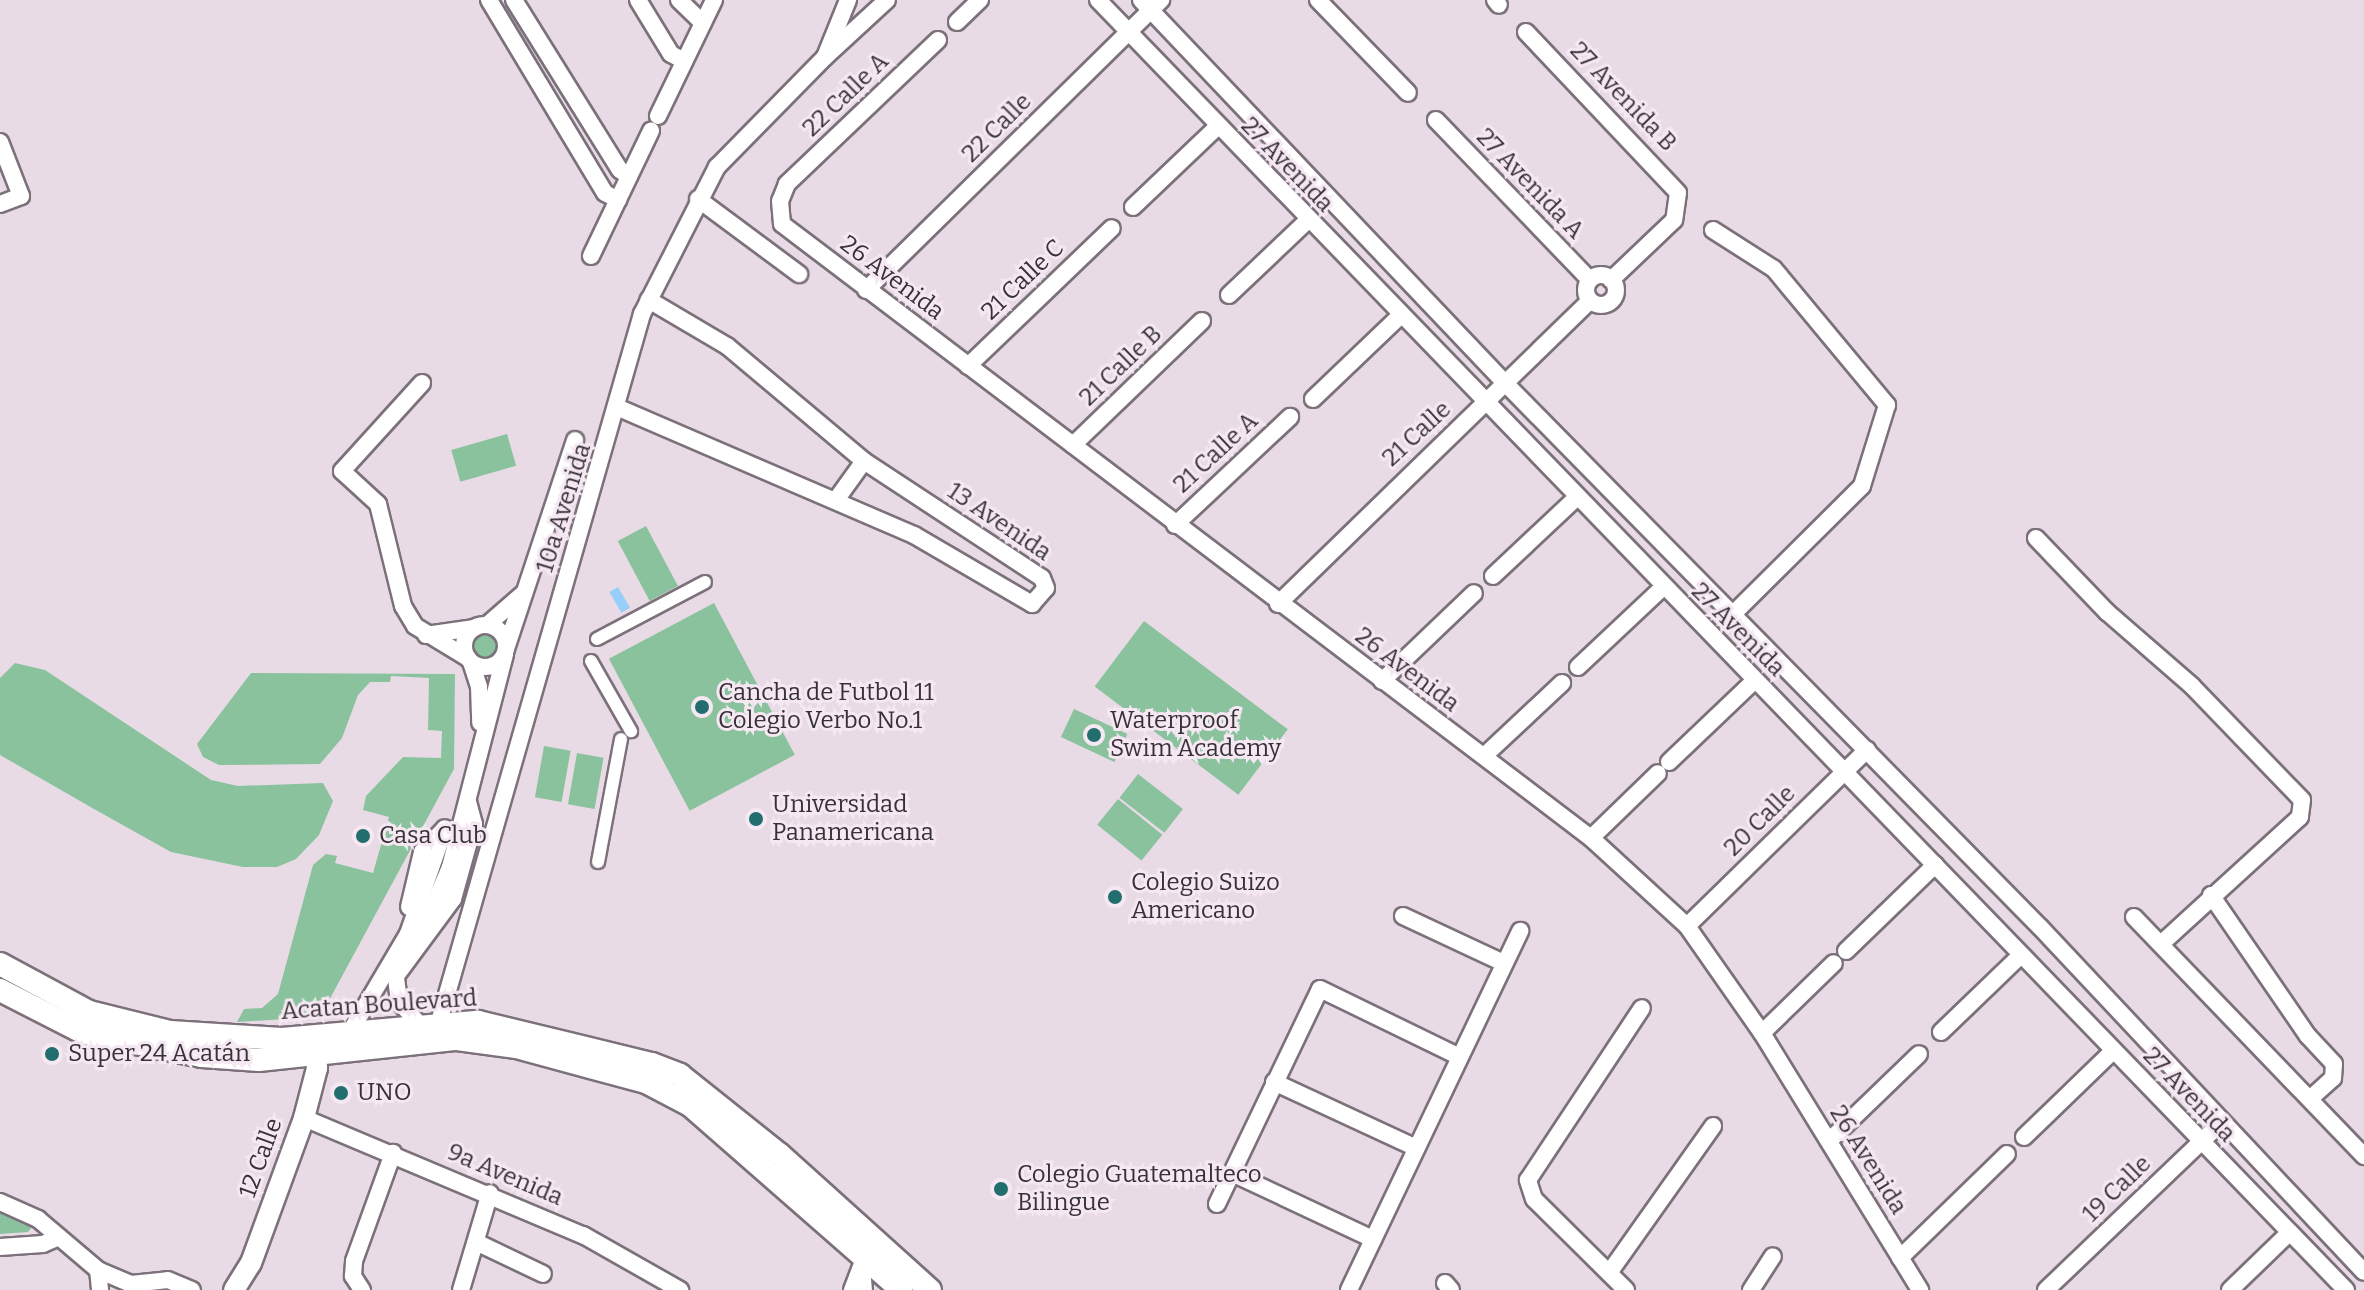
<!DOCTYPE html>
<html>
<head>
<meta charset="utf-8">
<style>
	body { margin:0 }
	#map { position:relative; width:2364px; height:1290px; overflow:hidden; background:#e8dbe6; font-family:Bitter,serif }
	div>[style] { position:absolute }
	[style*='--x'] { left:calc(var(--x)*1px); top:calc(var(--y)*1px); width:calc(var(--w)*1px); rotate:calc(var(--a)*1deg) }
	.green>* { inset:0; background:#8ac29e; transform-origin:0 0 }
	.round { border-radius:50% }
	.water>* { inset:0; background:#98cffa; transform-origin:0 0 }
	.roads { filter:drop-shadow(2px 0 #7c717b) drop-shadow(-2px 0 #7c717b) drop-shadow(0 2px #7c717b) drop-shadow(0 -2px #7c717b) }
	.pedestrian>* { height:12px; margin:-6px; padding:0 6px; transform-origin:6px; border-radius:6px; background:#fff }
	.minor>* { height:16px; margin:-8px; padding:0 8px; transform-origin:8px; border-radius:8px; background:#fff }
	.minor>.ring { margin:-8px; padding:0; box-sizing:content-box; background:none; border:16px solid #fff; border-radius:50% }
	.tertiary>* { height:20px; margin:-10px; padding:0 10px; transform-origin:10px; border-radius:10px; background:#fff }
	.secondary>* { height:22px; margin:-11px; padding:0 11px; transform-origin:11px; border-radius:11px; background:#fff }
	.dots>* { width:22px; height:22px; translate:-50% -50%; box-sizing:border-box; border:4px solid #f5e8f3; border-radius:50% }
	span { translate:-50% -50%; white-space:nowrap; text-align:center; line-height:1.15; -webkit-text-stroke:6px #f5e8f3; paint-order:stroke }
	.street-label { font-size:24px; color:#373236 }
	.poi-label { font-size:24px; color:#373236 }
	.left { translate:0 -50%; text-align:left }
</style>
</head>
<body>
<div id="map">
	<div class="green">
		<div style="left:507px;top:434px;width:33px;height:58px;rotate:74deg"></div>
		<div style="left:646px;top:526px;width:68px;height:32px;rotate:62deg"></div>
		<div style="left:714px;top:603px;width:172px;height:119px;rotate:62deg"></div>
		<div style="left:1144px;top:621px;width:180px;height:82px;rotate:37deg"></div>
		<div class="round" style="left:469px;top:631px;width:30px;height:30px"></div>
		<div style="clip-path:polygon(15px 663px,45px 670px,211px 780px,238px 786px,323px 783px,333px 801px,319px 835px,296px 859px,277px 867px,243px 867px,171px 852px,94px 809px,0 755px,0 678px)"></div>
		<div style="clip-path:polygon(251px 673px,455px 674px,454px 769px,320px 1017px,237px 1022px,244px 1009px,262px 1008px,278px 994px,313px 865px,326px 854px,337px 856px,335px 863px,373px 873px,389px 817px,363px 810px,366px 796px,403px 757px,441px 758px,442px 731px,428px 730px,429px 678px,391px 676px,390px 682px,370px 682px,358px 695px,342px 738px,320px 764px,219px 765px,203px 757px,197px 744px)"></div>
		<div style="left:1074px;top:709px;width:59px;height:31px;rotate:25deg"></div>
		<div style="left:544px;top:746px;width:27px;height:52px;rotate:10deg"></div>
		<div style="left:577px;top:753px;width:27px;height:52px;rotate:10deg"></div>
		<div style="left:1138px;top:774px;width:57px;height:30px;rotate:38deg"></div>
		<div style="left:1118px;top:799px;width:57px;height:33px;rotate:39deg"></div>
		<div style="clip-path:polygon(0 1212px,33px 1226px,28px 1232px,0 1234px)"></div>
	</div>
	<div class="water">
		<div style="left:618px;top:587px;width:24px;height:10px;rotate:60deg"></div>
	</div>
	<div class="roads">
		<div class="pedestrian">
			<div style="--x:597;--y:639;--w:122;--a:-27.8"></div>
			<div style="--x:591;--y:661;--w:81;--a:60.3"></div>
			<div style="--x:598;--y:862;--w:125;--a:-79.4"></div>
		</div>
		<div class="minor">
			<div style="--x:489;--y:0;--w:225;--a:59"></div>
			<div style="--x:605;--y:193;--w:15;--a:28"></div>
			<div style="--x:514;--y:0;--w:200;--a:58.1"></div>
			<div style="--x:620;--y:170;--w:11;--a:34"></div>
			<div style="--x:638;--y:0;--w:63;--a:58.6"></div>
			<div style="--x:671;--y:54;--w:15;--a:28"></div>
			<div style="--x:679;--y:0;--w:33;--a:44"></div>
			<div style="--x:848;--y:0;--w:61;--a:112"></div>
			<div style="--x:825;--y:57;--w:84;--a:-42.6"></div>
			<div style="--x:1098;--y:0;--w:1795;--a:45.95"></div>
			<div style="--x:1141;--y:0;--w:528;--a:46.46"></div>
			<div style="--x:1505;--y:383;--w:763;--a:45.48"></div>
			<div style="--x:2040;--y:927;--w:473;--a:46.8"></div>
			<div style="--x:1318;--y:0;--w:129;--a:45.9"></div>
			<div style="--x:1495;--y:0;--w:6;--a:51"></div>
			<div style="--x:957;--y:22;--w:32;--a:-44"></div>
			<div style="--x:1526;--y:32;--w:221;--a:46.6"></div>
			<div style="--x:1678;--y:193;--w:27;--a:98"></div>
			<div style="--x:1674;--y:220;--w:87;--a:136.4"></div>
			<div style="--x:938;--y:40;--w:209;--a:136.4"></div>
			<div style="--x:787;--y:184;--w:18;--a:112"></div>
			<div style="--x:780;--y:201;--w:23;--a:85"></div>
			<div style="--x:782;--y:224;--w:1016;--a:37.2"></div>
			<div style="--x:1591;--y:838;--w:130;--a:42.5"></div>
			<div style="--x:1687;--y:926;--w:131;--a:55"></div>
			<div style="--x:1762;--y:1033;--w:302;--a:58.4"></div>
			<div style="--x:658;--y:116;--w:129;--a:-64.2"></div>
			<div style="--x:1436;--y:120;--w:222;--a:46.1"></div>
			<div style="--x:0;--y:142;--w:58;--a:68.7"></div>
			<div style="--x:21;--y:196;--w:22;--a:159"></div>
			<div style="--x:698;--y:199;--w:126;--a:36.6"></div>
			<div style="--x:1133;--y:207;--w:116;--a:-43.6"></div>
			<div style="--x:1713;--y:230;--w:72;--a:32.6"></div>
			<div style="--x:1774;--y:269;--w:177;--a:50.3"></div>
			<div style="--x:1887;--y:405;--w:85;--a:107.2"></div>
			<div style="--x:1862;--y:486;--w:185;--a:135.2"></div>
			<div style="--x:591;--y:256;--w:139;--a:-64.4"></div>
			<div class="ring" style="left:1586px;top:275px;width:14px;height:14px"></div>
			<div style="--x:866;--y:290;--w:414;--a:-44.5"></div>
			<div style="--x:1229;--y:295;--w:108;--a:-43.5"></div>
			<div style="--x:968;--y:366;--w:199;--a:-43.8"></div>
			<div style="--x:422;--y:383;--w:119;--a:132.3"></div>
			<div style="--x:342;--y:471;--w:49;--a:42.5"></div>
			<div style="--x:378;--y:504;--w:105;--a:76.2"></div>
			<div style="--x:403;--y:606;--w:23;--a:59"></div>
			<div style="--x:415;--y:626;--w:62;--a:31.1"></div>
			<div style="--x:1313;--y:399;--w:120;--a:-43.7"></div>
			<div style="--x:619;--y:408;--w:321;--a:23.3"></div>
			<div style="--x:914;--y:535;--w:137;--a:30.3"></div>
			<div style="--x:1032;--y:604;--w:21;--a:-49"></div>
			<div style="--x:1046;--y:588;--w:11;--a:-112"></div>
			<div style="--x:1042;--y:578;--w:213;--a:-146.7"></div>
			<div style="--x:864;--y:461;--w:179;--a:-140"></div>
			<div style="--x:727;--y:346;--w:91;--a:-149.5"></div>
			<div style="--x:1073;--y:445;--w:179;--a:-43.9"></div>
			<div style="--x:836;--y:500;--w:48;--a:-54.3"></div>
			<div style="--x:1175;--y:525;--w:158;--a:-43.2"></div>
			<div style="--x:2036;--y:538;--w:103;--a:46.2"></div>
			<div style="--x:2107;--y:612;--w:113;--a:41"></div>
			<div style="--x:2192;--y:686;--w:158;--a:46"></div>
			<div style="--x:2302;--y:800;--w:17;--a:97"></div>
			<div style="--x:2300;--y:817;--w:188;--a:137.6"></div>
			<div style="--x:1493;--y:576;--w:114;--a:-43.2"></div>
			<div style="--x:1278;--y:604;--w:435;--a:-44.2"></div>
			<div style="--x:487;--y:625;--w:49;--a:-40.9"></div>
			<div class="ring" style="left:464px;top:625px;width:26px;height:26px"></div>
			<div style="--x:426;--y:635;--w:49;--a:-8.3"></div>
			<div style="--x:506;--y:649;--w:220;--a:-71.7"></div>
			<div style="--x:471;--y:662;--w:26;--a:72"></div>
			<div style="--x:479;--y:687;--w:36;--a:88"></div>
			<div style="--x:1578;--y:667;--w:115;--a:-43.2"></div>
			<div style="--x:1382;--y:681;--w:127;--a:-43.7"></div>
			<div style="--x:1484;--y:756;--w:107;--a:-43.1"></div>
			<div style="--x:1669;--y:762;--w:117;--a:-43.6"></div>
			<div style="--x:1591;--y:838;--w:93;--a:-44.1"></div>
			<div style="--x:2211;--y:895;--w:171;--a:55.5"></div>
			<div style="--x:2308;--y:1036;--w:38;--a:47"></div>
			<div style="--x:2334;--y:1064;--w:14;--a:94"></div>
			<div style="--x:2333;--y:1078;--w:30;--a:138"></div>
			<div style="--x:409;--y:907;--w:57;--a:-76.7"></div>
			<div style="--x:422;--y:852;--w:32;--a:-46"></div>
			<div style="--x:1403;--y:916;--w:111;--a:25"></div>
			<div style="--x:2134;--y:917;--w:332;--a:46.1"></div>
			<div style="--x:1687;--y:926;--w:252;--a:-44.4"></div>
			<div style="--x:418;--y:942;--w:82;--a:-66.9"></div>
			<div style="--x:450;--y:867;--w:220;--a:-75.5"></div>
			<div style="--x:1846;--y:951;--w:124;--a:-44"></div>
			<div style="--x:439;--y:1022;--w:737;--a:-74"></div>
			<div style="--x:642;--y:314;--w:165;--a:-63"></div>
			<div style="--x:717;--y:167;--w:154;--a:-45.5"></div>
			<div style="--x:420;--y:1025;--w:31;--a:-132"></div>
			<div style="--x:399;--y:1002;--w:26;--a:-97"></div>
			<div style="--x:396;--y:976;--w:96;--a:-53.5"></div>
			<div style="--x:453;--y:899;--w:78;--a:-74.4"></div>
			<div style="--x:474;--y:824;--w:23;--a:-105"></div>
			<div style="--x:350;--y:1032;--w:114;--a:-59.4"></div>
			<div style="--x:408;--y:934;--w:112;--a:-70.8"></div>
			<div style="--x:1941;--y:1032;--w:111;--a:-43.9"></div>
			<div style="--x:1762;--y:1033;--w:100;--a:-44.2"></div>
			<div style="--x:1274;--y:1082;--w:157;--a:24.9"></div>
			<div style="--x:304;--y:1118;--w:303;--a:22.8"></div>
			<div style="--x:583;--y:1235;--w:112;--a:29.6"></div>
			<div style="--x:2024;--y:1137;--w:124;--a:-44"></div>
			<div style="--x:1829;--y:1141;--w:125;--a:-44"></div>
			<div style="--x:1232;--y:1173;--w:156;--a:25.1"></div>
			<div style="--x:0;--y:1202;--w:42;--a:24.1"></div>
			<div style="--x:38;--y:1219;--w:79;--a:40.4"></div>
			<div style="--x:98;--y:1270;--w:36;--a:23"></div>
			<div style="--x:131;--y:1284;--w:37;--a:-6"></div>
			<div style="--x:168;--y:1280;--w:26;--a:23"></div>
			<div style="--x:1217;--y:1204;--w:238;--a:-64.4"></div>
			<div style="--x:1320;--y:989;--w:153;--a:25.9"></div>
			<div style="--x:476;--y:1242;--w:74;--a:25.5"></div>
			<div style="--x:0;--y:1247;--w:43;--a:-4"></div>
			<div style="--x:43;--y:1244;--w:17;--a:-24"></div>
			<div style="--x:1900;--y:1258;--w:149;--a:-44.2"></div>
			<div style="--x:862;--y:1268;--w:22;--a:85"></div>
			<div style="--x:98;--y:1270;--w:20;--a:84"></div>
			<div style="--x:1609;--y:1273;--w:180;--a:-54.7"></div>
			<div style="--x:1445;--y:1283;--w:9;--a:49"></div>
			<div style="--x:362;--y:1290;--w:17;--a:-123"></div>
			<div style="--x:353;--y:1276;--w:15;--a:-86"></div>
			<div style="--x:354;--y:1261;--w:115;--a:-70.1"></div>
			<div style="--x:461;--y:1290;--w:101;--a:-73.4"></div>
			<div style="--x:852;--y:1290;--w:42;--a:-69"></div>
			<div style="--x:1349;--y:1290;--w:398;--a:-64.5"></div>
			<div style="--x:1626;--y:1290;--w:129;--a:-135.3"></div>
			<div style="--x:1534;--y:1199;--w:20;--a:-108"></div>
			<div style="--x:1528;--y:1180;--w:206;--a:-56.5"></div>
			<div style="--x:1751;--y:1290;--w:40;--a:-57.1"></div>
			<div style="--x:2046;--y:1290;--w:242;--a:-43.7"></div>
			<div style="--x:2230;--y:1290;--w:83;--a:-44"></div>
		</div>
		<div class="tertiary">
			<div style="--x:234;--y:1290;--w:32;--a:-58"></div>
			<div style="--x:251;--y:1263;--w:154;--a:-69.9"></div>
			<div style="--x:304;--y:1118;--w:52;--a:-75.4"></div>
			<div style="--x:317;--y:1068;--w:30;--a:-96"></div>
		</div>
		<div class="secondary">
			<div style="--x:0;--y:964;--w:101;--a:28.3"></div>
			<div style="--x:89;--y:1012;--w:83;--a:13.9"></div>
			<div style="--x:170;--y:1032;--w:112;--a:3.6"></div>
			<div style="--x:282;--y:1039;--w:197;--a:-5"></div>
			<div style="--x:478;--y:1022;--w:179;--a:13.6"></div>
			<div style="--x:652;--y:1064;--w:30;--a:21"></div>
			<div style="--x:680;--y:1075;--w:127;--a:38.6"></div>
			<div style="--x:779;--y:1154;--w:203;--a:42"></div>
			<div style="--x:0;--y:990;--w:94;--a:27.1"></div>
			<div style="--x:84;--y:1033;--w:120;--a:11"></div>
			<div style="--x:202;--y:1056;--w:57;--a:4"></div>
			<div style="--x:259;--y:1060;--w:199;--a:-6.1"></div>
			<div style="--x:457;--y:1039;--w:60;--a:7.7"></div>
			<div style="--x:516;--y:1047;--w:135;--a:15.1"></div>
			<div style="--x:646;--y:1082;--w:50;--a:27.6"></div>
			<div style="--x:690;--y:1105;--w:281;--a:41.2"></div>
		</div>
	</div>
	<div class="dots">
		<div style="left:702px;top:707px;background:#226e6f"></div>
		<div style="left:1094px;top:735px;background:#226e6f"></div>
		<div style="left:756px;top:819px;background:#226e6f"></div>
		<div style="left:363px;top:836px;background:#226e6f"></div>
		<div style="left:1115px;top:897px;background:#226e6f"></div>
		<div style="left:52px;top:1054px;background:#226e6f"></div>
		<div style="left:341px;top:1093px;background:#226e6f"></div>
		<div style="left:1001px;top:1189px;background:#226e6f"></div>
	</div>
	<div class="street-label">
		<span style="left:846px;top:95px;rotate:-44deg">22 Calle A</span>
		<span style="left:1623px;top:97px;rotate:46deg">27 Avenida B</span>
		<span style="left:997px;top:128px;rotate:-45deg">22 Calle</span>
		<span style="left:1287px;top:165px;rotate:46deg">27 Avenida</span>
		<span style="left:1530px;top:184px;rotate:46deg">27 Avenida A</span>
		<span style="left:892px;top:278px;rotate:37deg">26 Avenida</span>
		<span style="left:1023px;top:280px;rotate:-44deg">21 Calle C</span>
		<span style="left:1121px;top:366px;rotate:-44deg">21 Calle B</span>
		<span style="left:1417px;top:434px;rotate:-43deg">21 Calle</span>
		<span style="left:1216px;top:453px;rotate:-43deg">21 Calle A</span>
		<span style="left:564px;top:508px;rotate:-73deg">10a Avenida</span>
		<span style="left:999px;top:522px;rotate:34deg">13 Avenida</span>
		<span style="left:1738px;top:630px;rotate:45deg">27 Avenida</span>
		<span style="left:1407px;top:670px;rotate:37deg">26 Avenida</span>
		<span style="left:1760px;top:821px;rotate:-45deg">20 Calle</span>
		<span style="left:379px;top:1005px;rotate:-4deg">Acatan Boulevard</span>
		<span style="left:2189px;top:1095px;rotate:46deg">27 Avenida</span>
		<span style="left:261px;top:1158px;rotate:-70deg">12 Calle</span>
		<span style="left:1868px;top:1160px;rotate:58deg">26 Avenida</span>
		<span style="left:505px;top:1175px;rotate:23deg">9a Avenida</span>
		<span style="left:2117px;top:1189px;rotate:-44deg">19 Calle</span>
	</div>
	<div class="poi-label">
		<span class="left" style="left:718px;top:707px">Cancha de Futbol 11<br>Colegio Verbo No.1</span>
		<span class="left" style="left:1110px;top:735px">Waterproof<br>Swim Academy</span>
		<span class="left" style="left:772px;top:819px">Universidad<br>Panamericana</span>
		<span class="left" style="left:379px;top:836px">Casa Club</span>
		<span class="left" style="left:1131px;top:897px">Colegio Suizo<br>Americano</span>
		<span class="left" style="left:68px;top:1054px">Super 24 Acatán</span>
		<span class="left" style="left:357px;top:1093px">UNO</span>
		<span class="left" style="left:1017px;top:1189px">Colegio Guatemalteco<br>Bilingue</span>
	</div>
</div>
</body>
</html>
